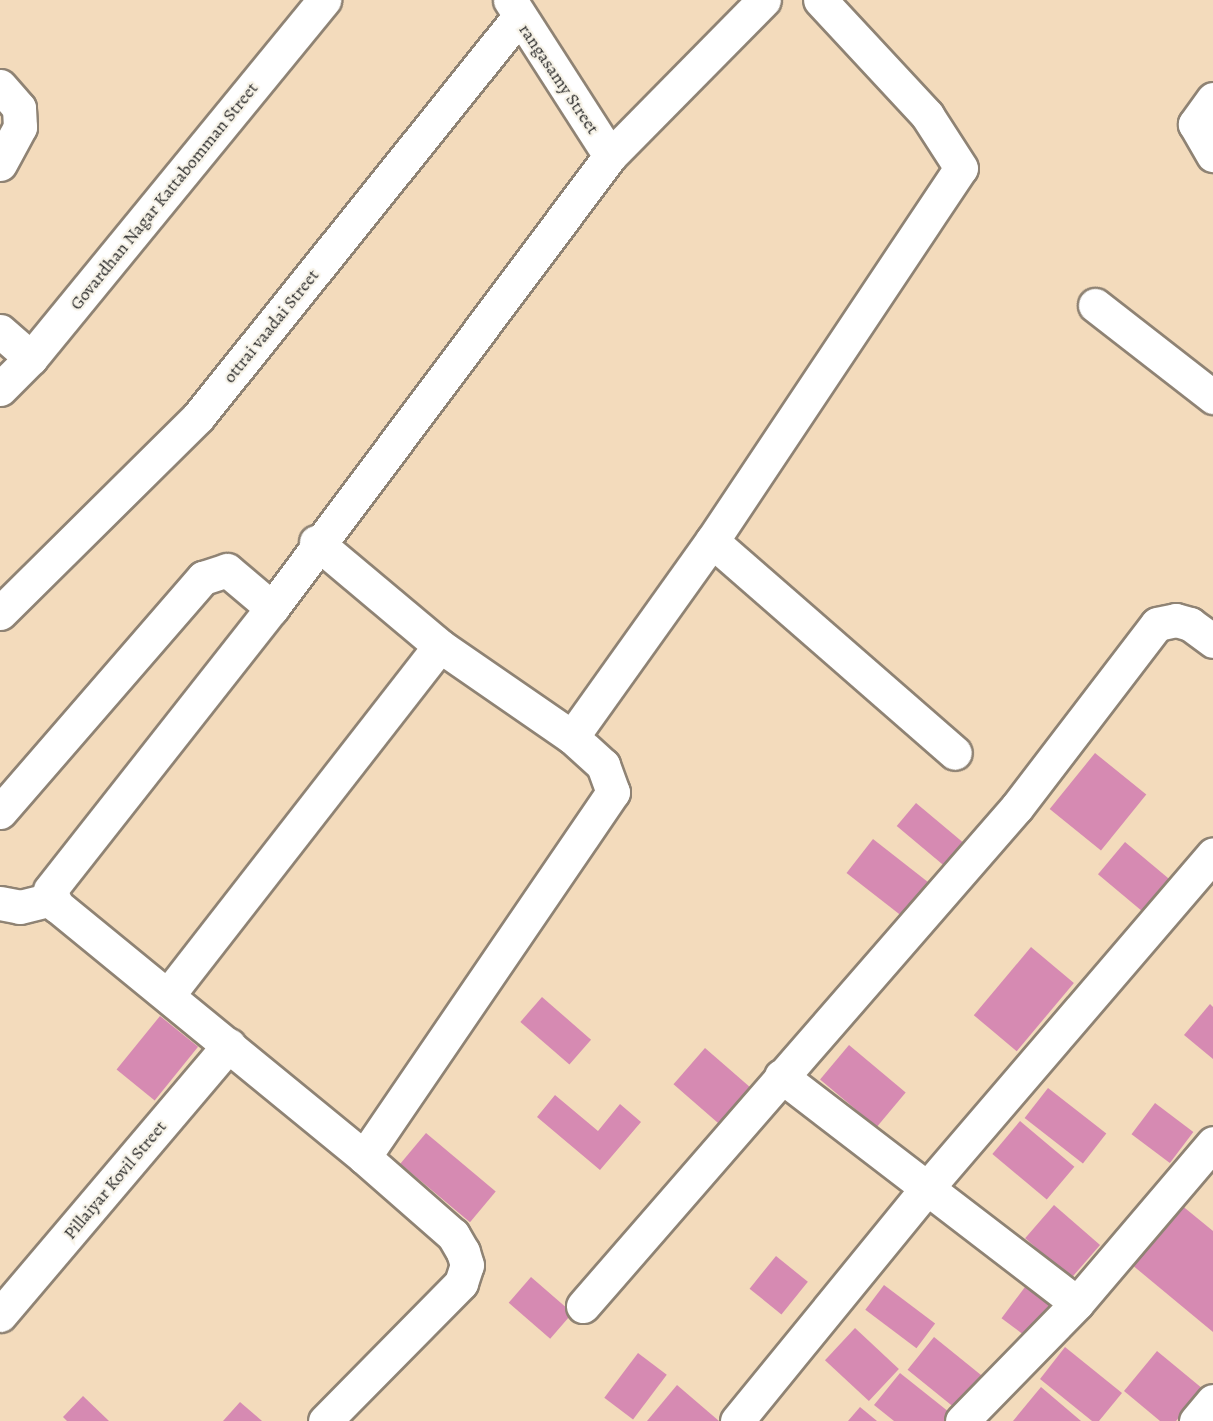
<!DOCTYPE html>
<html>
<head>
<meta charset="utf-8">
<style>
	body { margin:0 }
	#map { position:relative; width:1213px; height:1421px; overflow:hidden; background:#f3dbbc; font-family:Alegreya,serif }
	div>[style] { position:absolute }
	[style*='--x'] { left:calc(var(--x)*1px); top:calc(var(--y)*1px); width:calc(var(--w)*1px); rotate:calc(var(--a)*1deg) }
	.building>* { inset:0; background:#d68ab2; transform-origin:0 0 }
	.roads { filter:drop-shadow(2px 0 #8f8374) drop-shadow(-2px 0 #8f8374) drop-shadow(0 2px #8f8374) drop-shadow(0 -2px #8f8374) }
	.minor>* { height:33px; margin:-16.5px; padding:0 16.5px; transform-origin:16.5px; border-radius:16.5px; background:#fff }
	span { translate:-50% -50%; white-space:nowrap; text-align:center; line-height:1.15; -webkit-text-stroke:4.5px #f7f3e8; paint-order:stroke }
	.street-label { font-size:18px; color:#2b2b2b }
</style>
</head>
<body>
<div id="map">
	<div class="building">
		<div style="left:1095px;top:753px;width:66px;height:72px;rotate:39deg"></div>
		<div style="left:916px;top:803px;width:67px;height:30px;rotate:40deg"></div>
		<div style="left:873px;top:839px;width:79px;height:43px;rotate:38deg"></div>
		<div style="left:1125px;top:842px;width:62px;height:42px;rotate:40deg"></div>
		<div style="left:1031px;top:947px;width:56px;height:89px;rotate:40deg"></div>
		<div style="left:542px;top:997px;width:65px;height:33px;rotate:41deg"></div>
		<div style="clip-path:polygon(1210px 1004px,1213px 1007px,1213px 1059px,1184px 1035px)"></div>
		<div style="left:160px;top:1016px;width:49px;height:69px;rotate:39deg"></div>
		<div style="left:849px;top:1045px;width:74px;height:45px;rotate:40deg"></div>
		<div style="left:705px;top:1048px;width:72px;height:48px;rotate:41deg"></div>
		<div style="left:1048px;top:1088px;width:74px;height:38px;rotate:38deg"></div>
		<div style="clip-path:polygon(555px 1095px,598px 1131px,620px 1104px,641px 1122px,600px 1170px,537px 1117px)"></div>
		<div style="left:1155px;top:1103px;width:48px;height:39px;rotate:37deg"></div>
		<div style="left:1020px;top:1121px;width:71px;height:43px;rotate:40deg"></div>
		<div style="left:426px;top:1133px;width:91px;height:40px;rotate:40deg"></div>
		<div style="clip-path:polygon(1180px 1204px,1213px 1231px,1213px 1332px,1131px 1264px)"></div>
		<div style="left:1054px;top:1205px;width:61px;height:44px;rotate:41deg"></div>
		<div style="left:776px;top:1256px;width:41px;height:42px;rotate:39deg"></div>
		<div style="left:531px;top:1277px;width:55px;height:34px;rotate:41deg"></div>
		<div style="left:1028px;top:1283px;width:35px;height:44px;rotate:37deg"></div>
		<div style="left:884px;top:1285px;width:64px;height:31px;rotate:37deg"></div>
		<div style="left:855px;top:1328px;width:60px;height:44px;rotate:43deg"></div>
		<div style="left:934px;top:1337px;width:70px;height:42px;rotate:39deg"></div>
		<div style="clip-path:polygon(1065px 1347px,1122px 1393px,1099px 1421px,1092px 1421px,1040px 1379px)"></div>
		<div style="clip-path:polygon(1157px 1351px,1203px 1389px,1176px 1421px,1160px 1421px,1124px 1391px)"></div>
		<div style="left:638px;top:1353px;width:36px;height:56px;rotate:37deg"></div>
		<div style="clip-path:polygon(900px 1373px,954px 1416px,950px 1421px,894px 1421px,874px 1405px)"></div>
		<div style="clip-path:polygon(677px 1385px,719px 1421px,647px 1421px)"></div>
		<div style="clip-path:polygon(1041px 1387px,1081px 1421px,1013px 1421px)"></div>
		<div style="clip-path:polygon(83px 1396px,109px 1421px,67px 1421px,63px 1417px)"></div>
		<div style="clip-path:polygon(240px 1402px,262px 1421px,223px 1421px)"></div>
		<div style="clip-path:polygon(860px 1407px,877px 1421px,848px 1421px)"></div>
	</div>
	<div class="roads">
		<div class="minor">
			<div style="--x:510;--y:0;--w:185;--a:57.3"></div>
			<div style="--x:0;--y:86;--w:29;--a:49"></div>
			<div style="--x:19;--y:108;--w:19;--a:87"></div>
			<div style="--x:20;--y:127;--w:42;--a:118.4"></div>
			<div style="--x:1213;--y:99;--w:31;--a:126"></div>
			<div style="--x:1195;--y:124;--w:36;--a:60"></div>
			<div style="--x:1095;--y:305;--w:150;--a:37.9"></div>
			<div style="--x:0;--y:331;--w:41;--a:41.1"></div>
			<div style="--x:0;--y:389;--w:44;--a:-45"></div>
			<div style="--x:31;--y:358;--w:463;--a:-50.7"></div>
			<div style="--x:712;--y:541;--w:322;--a:41.1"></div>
			<div style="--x:316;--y:542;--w:162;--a:40"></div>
			<div style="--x:440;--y:646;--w:160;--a:34.6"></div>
			<div style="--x:572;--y:737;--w:42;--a:42.1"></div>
			<div style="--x:603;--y:765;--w:29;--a:70"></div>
			<div style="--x:613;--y:792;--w:442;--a:124.3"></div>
			<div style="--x:0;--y:613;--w:279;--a:-44.7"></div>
			<div style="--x:198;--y:417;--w:511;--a:-51.27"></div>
			<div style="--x:572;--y:737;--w:241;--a:-54.5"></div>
			<div style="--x:712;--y:541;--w:448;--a:-56.3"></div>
			<div style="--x:961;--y:168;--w:63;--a:-122.7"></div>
			<div style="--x:927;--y:115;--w:157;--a:-132.9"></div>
			<div style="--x:0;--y:812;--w:310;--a:-49.1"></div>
			<div style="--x:203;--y:578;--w:25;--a:-18"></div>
			<div style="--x:227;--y:570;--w:59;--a:40.2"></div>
			<div style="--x:0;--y:903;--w:20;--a:11"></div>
			<div style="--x:20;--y:907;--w:32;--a:-14"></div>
			<div style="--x:168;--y:995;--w:442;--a:-52.1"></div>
			<div style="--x:781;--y:1076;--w:373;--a:37.5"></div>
			<div style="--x:583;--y:1306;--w:661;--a:-48.99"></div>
			<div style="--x:1017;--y:807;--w:230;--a:-52.6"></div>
			<div style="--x:1157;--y:624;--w:19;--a:-12"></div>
			<div style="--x:1176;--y:620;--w:15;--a:16"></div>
			<div style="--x:1190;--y:624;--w:29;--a:36"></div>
			<div style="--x:0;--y:1315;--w:354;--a:-49.7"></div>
			<div style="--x:325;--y:1421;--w:194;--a:-45.4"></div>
			<div style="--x:461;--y:1283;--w:19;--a:-72"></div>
			<div style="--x:467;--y:1265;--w:14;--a:-107"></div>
			<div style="--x:463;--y:1252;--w:20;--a:-120"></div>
			<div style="--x:453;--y:1235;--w:118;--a:-138.8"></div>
			<div style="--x:364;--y:1157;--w:397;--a:-140.7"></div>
			<div style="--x:57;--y:906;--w:17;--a:-114"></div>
			<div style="--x:50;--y:890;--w:359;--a:-51.8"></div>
			<div style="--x:272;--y:608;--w:564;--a:-53.21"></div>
			<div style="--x:610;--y:156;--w:219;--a:-45.4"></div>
			<div style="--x:737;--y:1421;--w:302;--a:-50.8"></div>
			<div style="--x:928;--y:1187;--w:438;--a:-49.4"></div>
			<div style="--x:962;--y:1421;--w:165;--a:-45.7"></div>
			<div style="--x:1077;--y:1303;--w:210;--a:-49.6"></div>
			<div style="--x:1196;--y:1421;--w:26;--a:-50"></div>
		</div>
	</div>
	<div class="street-label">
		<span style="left:559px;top:79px;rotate:56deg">rangasamy Street</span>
		<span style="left:164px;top:196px;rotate:-51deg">Govardhan Nagar Kattabomman Street</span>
		<span style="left:271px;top:326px;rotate:-51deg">ottrai vaadai Street</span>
		<span style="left:115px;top:1180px;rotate:-50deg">Pillaiyar Kovil Street</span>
	</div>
</div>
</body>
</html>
